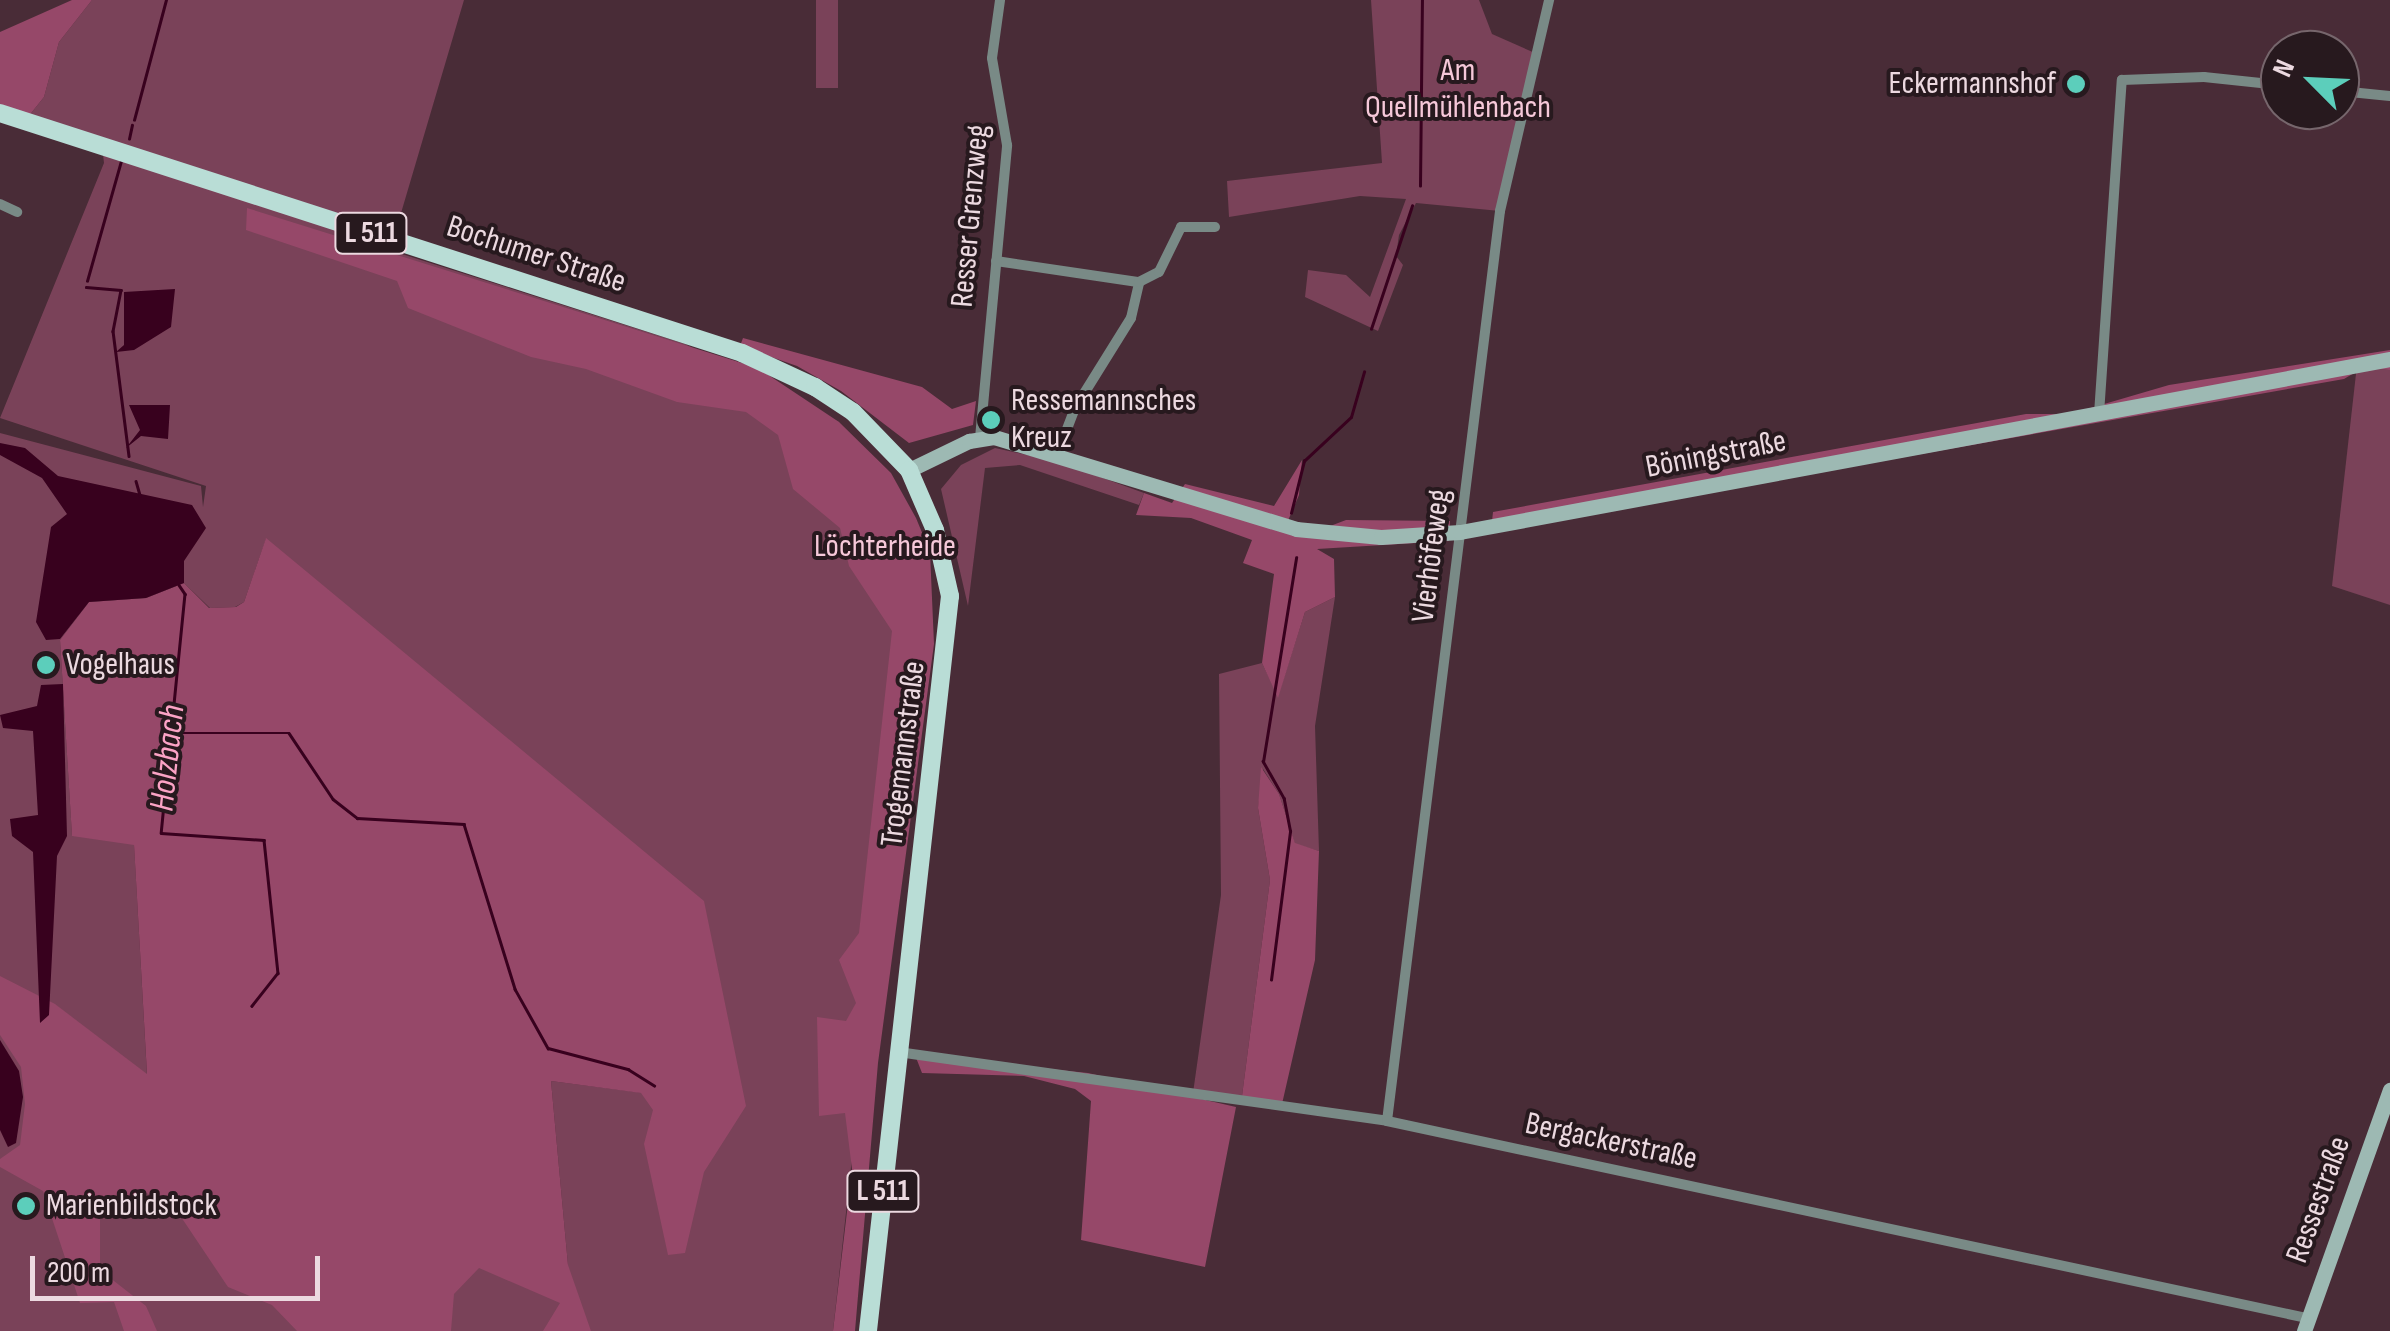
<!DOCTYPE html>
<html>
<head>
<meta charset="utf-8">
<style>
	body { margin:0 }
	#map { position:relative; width:2390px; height:1331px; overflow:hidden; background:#492c37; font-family:"Sofia Sans Condensed",sans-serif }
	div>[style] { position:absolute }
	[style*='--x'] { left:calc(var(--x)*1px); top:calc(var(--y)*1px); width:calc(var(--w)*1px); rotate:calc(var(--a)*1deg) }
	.green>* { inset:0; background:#7a4259; transform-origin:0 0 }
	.forest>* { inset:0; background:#964869 }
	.water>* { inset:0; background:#38011e }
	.stream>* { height:2.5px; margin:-1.25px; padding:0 1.25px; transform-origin:1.25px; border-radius:1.25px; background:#38011e }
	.minor>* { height:10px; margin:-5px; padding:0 5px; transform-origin:5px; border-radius:5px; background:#798a86 }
	.secondary>* { height:15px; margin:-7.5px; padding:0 7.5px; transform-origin:7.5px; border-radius:7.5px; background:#9db9b3 }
	.primary>* { height:18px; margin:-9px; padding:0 9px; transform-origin:9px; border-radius:9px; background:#b9ddd6 }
	.dots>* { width:28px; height:28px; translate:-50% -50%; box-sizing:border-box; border:5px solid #27191e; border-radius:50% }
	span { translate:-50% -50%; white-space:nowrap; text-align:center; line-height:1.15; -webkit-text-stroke:8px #27191e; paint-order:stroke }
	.shield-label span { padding:2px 8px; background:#27191e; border:2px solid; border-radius:8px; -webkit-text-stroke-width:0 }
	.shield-label { font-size:30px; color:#ecd9e0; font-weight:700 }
	.park-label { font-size:32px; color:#f6c8d9 }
	.poi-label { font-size:32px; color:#ecd9e0 }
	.right { translate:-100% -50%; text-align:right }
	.left { translate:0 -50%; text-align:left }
	.street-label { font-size:32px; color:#ecd9e0 }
	.water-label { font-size:35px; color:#fba3c5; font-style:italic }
	.north { position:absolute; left:2260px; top:30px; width:100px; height:100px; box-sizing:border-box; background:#27191e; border:2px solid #76666c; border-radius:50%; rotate:294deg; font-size:28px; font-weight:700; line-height:40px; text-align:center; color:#ecd9e0 }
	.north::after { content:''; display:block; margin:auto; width:35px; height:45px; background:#5ccebb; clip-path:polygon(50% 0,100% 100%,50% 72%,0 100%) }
	.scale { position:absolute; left:30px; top:1256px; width:290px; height:45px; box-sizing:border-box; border:5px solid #ecd9e0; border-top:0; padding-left:12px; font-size:30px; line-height:35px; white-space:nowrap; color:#ecd9e0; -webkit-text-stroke:8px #27191e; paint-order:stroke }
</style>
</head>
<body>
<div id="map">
	<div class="green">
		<div style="clip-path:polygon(evenodd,92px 0,464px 0,396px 230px,383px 248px,685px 344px,839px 422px,908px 648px,833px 1331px,0 1331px,0 433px,201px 486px,203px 507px,206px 486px,0 418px,104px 163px,101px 138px,28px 117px,44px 97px,59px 42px,92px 0,266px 539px,745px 1106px,551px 1081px,568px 1265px,193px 1191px,43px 1190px,54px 1004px,147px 1075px,134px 844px,72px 835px,60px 640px,89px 602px,146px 598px,184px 583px,210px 608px,235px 607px,244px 602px,266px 539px)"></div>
		<div style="left:816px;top:0;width:22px;height:88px"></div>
		<div style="clip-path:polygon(1371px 0,1479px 0,1492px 34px,1535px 53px,1500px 211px,1416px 203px,1399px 235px,1396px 256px,1403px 265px,1378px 331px,1305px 297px,1308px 270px,1346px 275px,1370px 297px,1406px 199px,1360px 196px,1229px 217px,1227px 181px,1382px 163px)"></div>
		<div style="clip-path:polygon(2390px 359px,2390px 605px,2332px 586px,2357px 365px)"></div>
		<div style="clip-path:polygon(995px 448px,1059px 462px,1144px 493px,1139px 505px,1020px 465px,985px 468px,968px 606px,941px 489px,961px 465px)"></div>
		<div style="clip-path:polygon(1335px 597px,1315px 726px,1319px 851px,1295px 844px,1279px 794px,1263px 769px,1258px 808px,1270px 880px,1242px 1096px,1193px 1093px,1221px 895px,1219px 674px,1262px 663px,1278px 696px,1305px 612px)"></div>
	</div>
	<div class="forest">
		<div style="clip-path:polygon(72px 0,92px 0,59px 42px,44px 97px,28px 117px,0 106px,0 32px)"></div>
		<div style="clip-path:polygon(247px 208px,758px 368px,839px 422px,891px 473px,916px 518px,930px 552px,934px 644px,878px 1063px,855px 1331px,833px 1331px,852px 1169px,845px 1113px,819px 1116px,817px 1017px,846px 1021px,856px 1003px,839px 960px,859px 933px,892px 631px,849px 566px,840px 528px,793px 489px,778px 435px,746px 412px,677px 402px,586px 369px,531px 357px,408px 308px,397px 281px,246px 230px)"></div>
		<div style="clip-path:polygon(743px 338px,922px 387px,952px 409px,976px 401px,973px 425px,909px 443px,841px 391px,797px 366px,740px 346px)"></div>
		<div style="clip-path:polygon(2390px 350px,2390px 370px,2366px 366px,2344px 379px,1491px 530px,1493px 512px,2026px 414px,2070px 414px,2169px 385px)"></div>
		<div style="clip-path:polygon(1302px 460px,1299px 495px,1284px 530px,1304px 536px,1346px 520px,1450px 521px,1449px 541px,1317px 549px,1334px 559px,1335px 597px,1305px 612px,1278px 698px,1262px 663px,1274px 574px,1243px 563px,1252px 540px,1191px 518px,1136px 515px,1144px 493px,1172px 503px,1185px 484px,1274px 506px)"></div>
		<div style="clip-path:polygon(266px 538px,704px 901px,746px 1106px,704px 1172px,685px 1253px,668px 1255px,644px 1144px,653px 1110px,641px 1093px,551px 1081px,568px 1265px,591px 1331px,543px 1331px,560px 1303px,479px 1268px,454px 1294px,451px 1331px,297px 1331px,272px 1305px,228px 1287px,173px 1205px,142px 1191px,115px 1201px,100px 1219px,100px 1270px,146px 1306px,157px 1331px,124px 1331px,114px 1302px,80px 1303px,43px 1191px,0 1167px,0 1159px,20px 1145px,25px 1104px,21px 1067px,0 1035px,0 976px,55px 1004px,147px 1074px,134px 845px,72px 836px,60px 640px,89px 602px,146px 598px,184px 583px,209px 608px,236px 607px,244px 602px)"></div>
		<div style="clip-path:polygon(1261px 767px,1279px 794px,1295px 843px,1319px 851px,1315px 960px,1282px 1104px,1242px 1096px,1270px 880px,1258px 808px)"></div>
		<div style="clip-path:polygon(915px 1055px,1088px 1073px,1236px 1107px,1205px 1267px,1081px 1240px,1091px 1101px,1075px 1089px,1024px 1076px,922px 1073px)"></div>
	</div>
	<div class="water">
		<div style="clip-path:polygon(175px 289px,171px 327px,134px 350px,116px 352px,124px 345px,124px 292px)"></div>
		<div style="clip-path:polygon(129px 405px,170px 405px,168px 439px,141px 436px,126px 448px,140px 430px)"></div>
		<div style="clip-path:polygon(0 443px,25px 448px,58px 476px,192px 505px,206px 528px,184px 561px,184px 583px,146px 598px,89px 602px,60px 639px,46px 640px,36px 622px,51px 527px,67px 514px,42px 478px,0 455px)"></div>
		<div style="clip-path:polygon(63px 684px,67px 836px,57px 856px,49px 1015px,40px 1023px,33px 852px,12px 836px,10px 819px,38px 815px,33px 731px,3px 728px,0 715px,37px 706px,41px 685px)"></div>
		<div style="clip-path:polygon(0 1040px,19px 1071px,23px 1097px,16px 1143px,8px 1147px,0 1130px)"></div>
	</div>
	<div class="stream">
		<div style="--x:134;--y:120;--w:124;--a:-75.1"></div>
		<div style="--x:129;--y:139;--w:14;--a:-78"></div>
		<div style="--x:1420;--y:186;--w:186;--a:-89.4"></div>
		<div style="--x:87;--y:281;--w:125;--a:-74.2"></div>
		<div style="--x:86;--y:287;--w:35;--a:5"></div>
		<div style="--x:121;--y:290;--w:42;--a:101"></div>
		<div style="--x:113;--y:331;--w:126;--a:82.7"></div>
		<div style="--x:1371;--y:329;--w:130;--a:-71.6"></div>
		<div style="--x:136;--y:481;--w:15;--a:74"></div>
		<div style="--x:1291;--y:513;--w:54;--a:-76"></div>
		<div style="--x:1304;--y:461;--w:64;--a:-43.1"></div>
		<div style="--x:1351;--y:417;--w:47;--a:-73.9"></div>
		<div style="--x:179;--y:585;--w:11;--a:56"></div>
		<div style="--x:185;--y:594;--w:240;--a:95.7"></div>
		<div style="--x:161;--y:833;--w:103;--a:3.9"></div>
		<div style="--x:264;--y:840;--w:134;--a:84"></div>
		<div style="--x:278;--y:973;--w:42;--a:128.2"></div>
		<div style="--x:171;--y:733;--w:118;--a:0"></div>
		<div style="--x:289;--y:733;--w:79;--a:56.3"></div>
		<div style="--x:333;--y:799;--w:31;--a:38"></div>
		<div style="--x:357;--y:818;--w:107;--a:3.2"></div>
		<div style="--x:464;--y:824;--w:173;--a:72.8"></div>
		<div style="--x:515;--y:989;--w:68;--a:60.8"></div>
		<div style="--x:548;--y:1048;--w:83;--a:14.7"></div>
		<div style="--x:628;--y:1069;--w:31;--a:32"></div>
		<div style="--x:1271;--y:980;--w:150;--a:-82.7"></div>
		<div style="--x:1290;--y:831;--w:33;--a:-101"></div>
		<div style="--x:1284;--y:799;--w:43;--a:-119.6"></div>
		<div style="--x:1263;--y:762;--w:207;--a:-80.8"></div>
	</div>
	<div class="minor">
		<div style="--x:2340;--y:91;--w:50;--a:5.7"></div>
		<div style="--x:0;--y:204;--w:19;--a:25"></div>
		<div style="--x:996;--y:261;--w:145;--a:8.4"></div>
		<div style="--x:2099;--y:414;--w:335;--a:-86.1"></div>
		<div style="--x:2122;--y:80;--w:82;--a:-2.1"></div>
		<div style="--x:2204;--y:77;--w:76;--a:6"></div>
		<div style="--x:980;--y:438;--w:294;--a:-84.7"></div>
		<div style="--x:1007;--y:145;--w:88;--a:-99.8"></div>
		<div style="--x:992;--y:58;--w:59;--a:-82.1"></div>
		<div style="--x:1057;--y:455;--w:50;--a:-69"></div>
		<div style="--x:1075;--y:408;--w:106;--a:-58.1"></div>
		<div style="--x:1131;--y:318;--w:37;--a:-77"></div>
		<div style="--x:1139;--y:282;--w:22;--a:-27"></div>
		<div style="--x:1159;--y:272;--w:50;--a:-63.9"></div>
		<div style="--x:1181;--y:227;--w:34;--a:0"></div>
		<div style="--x:898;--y:1052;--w:494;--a:8"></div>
		<div style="--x:1387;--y:1121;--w:941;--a:12.09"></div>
		<div style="--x:1387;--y:1121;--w:917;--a:-82.92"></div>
		<div style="--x:1500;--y:211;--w:217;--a:-76.9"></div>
	</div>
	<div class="secondary">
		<div style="--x:909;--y:470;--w:67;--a:-25.8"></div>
		<div style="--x:969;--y:441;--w:25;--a:-9"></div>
		<div style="--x:994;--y:437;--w:316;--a:16.9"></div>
		<div style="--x:1296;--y:529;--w:85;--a:5.4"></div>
		<div style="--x:1381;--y:537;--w:79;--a:-3.6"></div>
		<div style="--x:1460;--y:532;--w:946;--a:-10.54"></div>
		<div style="--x:2304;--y:1331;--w:256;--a:-70.4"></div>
	</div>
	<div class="primary">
		<div style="--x:0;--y:113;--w:780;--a:17.92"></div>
		<div style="--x:742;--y:353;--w:81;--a:25"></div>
		<div style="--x:815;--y:387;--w:45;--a:33.3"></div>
		<div style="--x:853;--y:412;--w:81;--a:46"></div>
		<div style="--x:909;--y:470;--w:65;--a:66.6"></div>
		<div style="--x:935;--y:530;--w:68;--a:77.2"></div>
		<div style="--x:950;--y:596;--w:740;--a:96.37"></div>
	</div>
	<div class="dots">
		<div style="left:2076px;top:84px;background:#5ccebb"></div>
		<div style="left:991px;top:420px;background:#5ccebb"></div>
		<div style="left:46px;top:665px;background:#5ccebb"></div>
		<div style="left:26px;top:1206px;background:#5ccebb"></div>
	</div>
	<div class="shield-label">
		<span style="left:371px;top:233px">L 511</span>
		<span style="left:883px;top:1191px">L 511</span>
	</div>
	<div class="park-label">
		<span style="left:1458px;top:90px">Am<br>Quellmühlenbach</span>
		<span style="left:885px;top:547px">Löchterheide</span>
	</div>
	<div class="poi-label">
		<span class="right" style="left:2056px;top:84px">Eckermannshof</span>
		<span class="left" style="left:1011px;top:420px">Ressemannsches<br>Kreuz</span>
		<span class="left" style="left:66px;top:665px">Vogelhaus</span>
		<span class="left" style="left:46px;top:1206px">Marienbildstock</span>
	</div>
	<div class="street-label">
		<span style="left:971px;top:216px;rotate:-85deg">Resser Grenzweg</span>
		<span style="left:536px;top:255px;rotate:18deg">Bochumer Straße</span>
		<span style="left:1716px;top:455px;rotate:-11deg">Böningstraße</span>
		<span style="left:1432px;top:556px;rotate:-83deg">Vierhöfeweg</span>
		<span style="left:904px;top:754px;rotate:-83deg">Trogemannstraße</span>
		<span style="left:1611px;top:1142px;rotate:12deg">Bergackerstraße</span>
		<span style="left:2319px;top:1200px;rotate:-70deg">Ressestraße</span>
	</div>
	<div class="water-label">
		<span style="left:168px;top:758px;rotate:-84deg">Holzbach</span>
	</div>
	<div class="north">N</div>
	<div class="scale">200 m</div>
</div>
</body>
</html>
